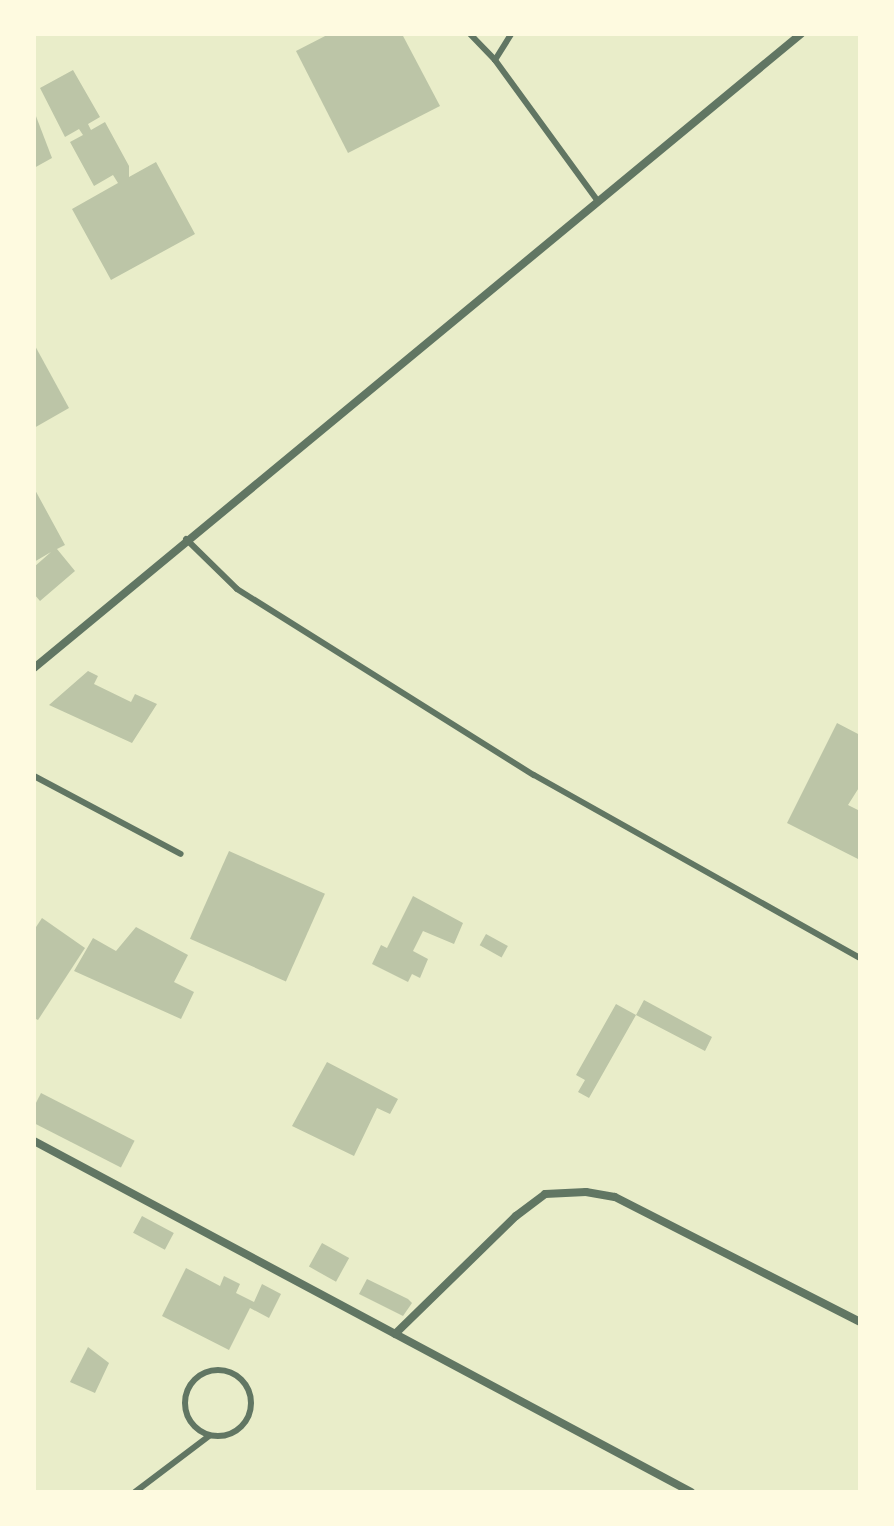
<!DOCTYPE html>
<html>
<head>
<meta charset="utf-8">
<style>
	body { margin:0 }
	#map { position:relative; width:894px; height:1526px; overflow:hidden; background:#e9edc9; font-family:Poppins,sans-serif }
	div>[style] { position:absolute }
	[style*='--x'] { left:calc(var(--x)*1px); top:calc(var(--y)*1px); width:calc(var(--w)*1px); rotate:calc(var(--a)*1deg) }
	.building>* { inset:0; background:#bcc5a7; transform-origin:0 0 }
	.service>* { height:6px; margin:-3px; padding:0 3px; transform-origin:3px; border-radius:3px; background:#617663 }
	.service>.ring { margin:-3px; padding:0; box-sizing:content-box; background:none; border:6px solid #617663; border-radius:50% }
	.minor>* { height:8px; margin:-4px; padding:0 4px; transform-origin:4px; border-radius:4px; background:#617663 }
	span { translate:-50% -50%; white-space:nowrap; text-align:center; line-height:1.15; -webkit-text-stroke:8px #fefae0; paint-order:stroke }
	.frame { position:absolute; inset:0; border:36px solid #fefae0; pointer-events:none }
</style>
</head>
<body>
<div id="map">
	<div class="building">
		<div style="clip-path:polygon(329px 34px,402px 34px,440px 106px,348px 153px,296px 51px)"></div>
		<div style="clip-path:polygon(73px 70px,100px 117px,88px 124px,91px 130px,105px 122px,129px 166px,129px 177px,156px 162px,195px 234px,111px 280px,72px 209px,118px 183px,113px 175px,94px 186px,70px 142px,83px 135px,79px 129px,65px 137px,40px 88px)"></div>
		<div style="clip-path:polygon(34px 111px,52px 158px,34px 168px)"></div>
		<div style="clip-path:polygon(34px 344px,69px 408px,34px 428px)"></div>
		<div style="clip-path:polygon(34px 488px,65px 545px,57px 549px,75px 571px,40px 601px,34px 594px,34px 567px,51px 552px,34px 562px)"></div>
		<div style="clip-path:polygon(88px 671px,98px 676px,94px 684px,131px 702px,135px 694px,157px 704px,132px 743px,49px 705px)"></div>
		<div style="clip-path:polygon(837px 723px,860px 735px,860px 786px,848px 805px,860px 811px,860px 860px,787px 823px)"></div>
		<div style="left:229px;top:851px;width:105px;height:96px;rotate:24deg"></div>
		<div style="clip-path:polygon(413px 896px,463px 923px,454px 944px,423px 931px,413px 951px,428px 959px,420px 978px,412px 974px,408px 982px,372px 964px,381px 945px,387px 948px)"></div>
		<div style="clip-path:polygon(42px 918px,85px 948px,38px 1020px,34px 1018px,34px 930px)"></div>
		<div style="clip-path:polygon(136px 927px,188px 955px,174px 982px,194px 992px,181px 1019px,74px 971px,93px 938px,116px 951px)"></div>
		<div style="left:486px;top:934px;width:25px;height:13px;rotate:29deg"></div>
		<div style="clip-path:polygon(644px 1000px,712px 1037px,705px 1051px,636px 1015px,589px 1098px,578px 1092px,585px 1080px,576px 1075px,616px 1004px,636px 1015px)"></div>
		<div style="clip-path:polygon(327px 1062px,398px 1099px,390px 1114px,377px 1108px,354px 1156px,292px 1126px)"></div>
		<div style="left:41px;top:1093px;width:105px;height:30px;rotate:27deg"></div>
		<div style="left:142px;top:1216px;width:36px;height:19px;rotate:28deg"></div>
		<div style="left:322px;top:1243px;width:31px;height:27px;rotate:29deg"></div>
		<div style="clip-path:polygon(186px 1268px,220px 1286px,224px 1276px,240px 1284px,236px 1293px,254px 1302px,262px 1284px,281px 1294px,269px 1318px,250px 1308px,229px 1350px,162px 1316px)"></div>
		<div style="clip-path:polygon(367px 1279px,408px 1299px,412px 1303px,403px 1316px,359px 1294px)"></div>
		<div style="clip-path:polygon(88px 1347px,109px 1363px,95px 1393px,70px 1382px)"></div>
	</div>
	<div class="service">
		<div style="--x:470;--y:34;--w:36;--a:46"></div>
		<div style="--x:495;--y:60;--w:175;--a:53.9"></div>
		<div style="--x:495;--y:60;--w:31;--a:-58"></div>
		<div style="--x:186;--y:539;--w:71;--a:44.4"></div>
		<div style="--x:237;--y:589;--w:350;--a:32.1"></div>
		<div style="--x:534;--y:775;--w:374;--a:29.3"></div>
		<div style="--x:34;--y:776;--w:166;--a:28"></div>
		<div class="ring" style="left:185px;top:1370px;width:60px;height:60px"></div>
		<div style="--x:135;--y:1492;--w:93;--a:-37.1"></div>
	</div>
	<div class="minor">
		<div style="--x:34;--y:668;--w:995;--a:-39.58"></div>
		<div style="--x:34;--y:1141;--w:745;--a:28.11"></div>
		<div style="--x:395;--y:1334;--w:169;--a:-44.3"></div>
		<div style="--x:516;--y:1216;--w:36;--a:-37"></div>
		<div style="--x:545;--y:1194;--w:41;--a:-2.8"></div>
		<div style="--x:586;--y:1192;--w:29;--a:10"></div>
		<div style="--x:615;--y:1197;--w:275;--a:27"></div>
	</div>
	<div class="frame"></div>
</div>
</body>
</html>
